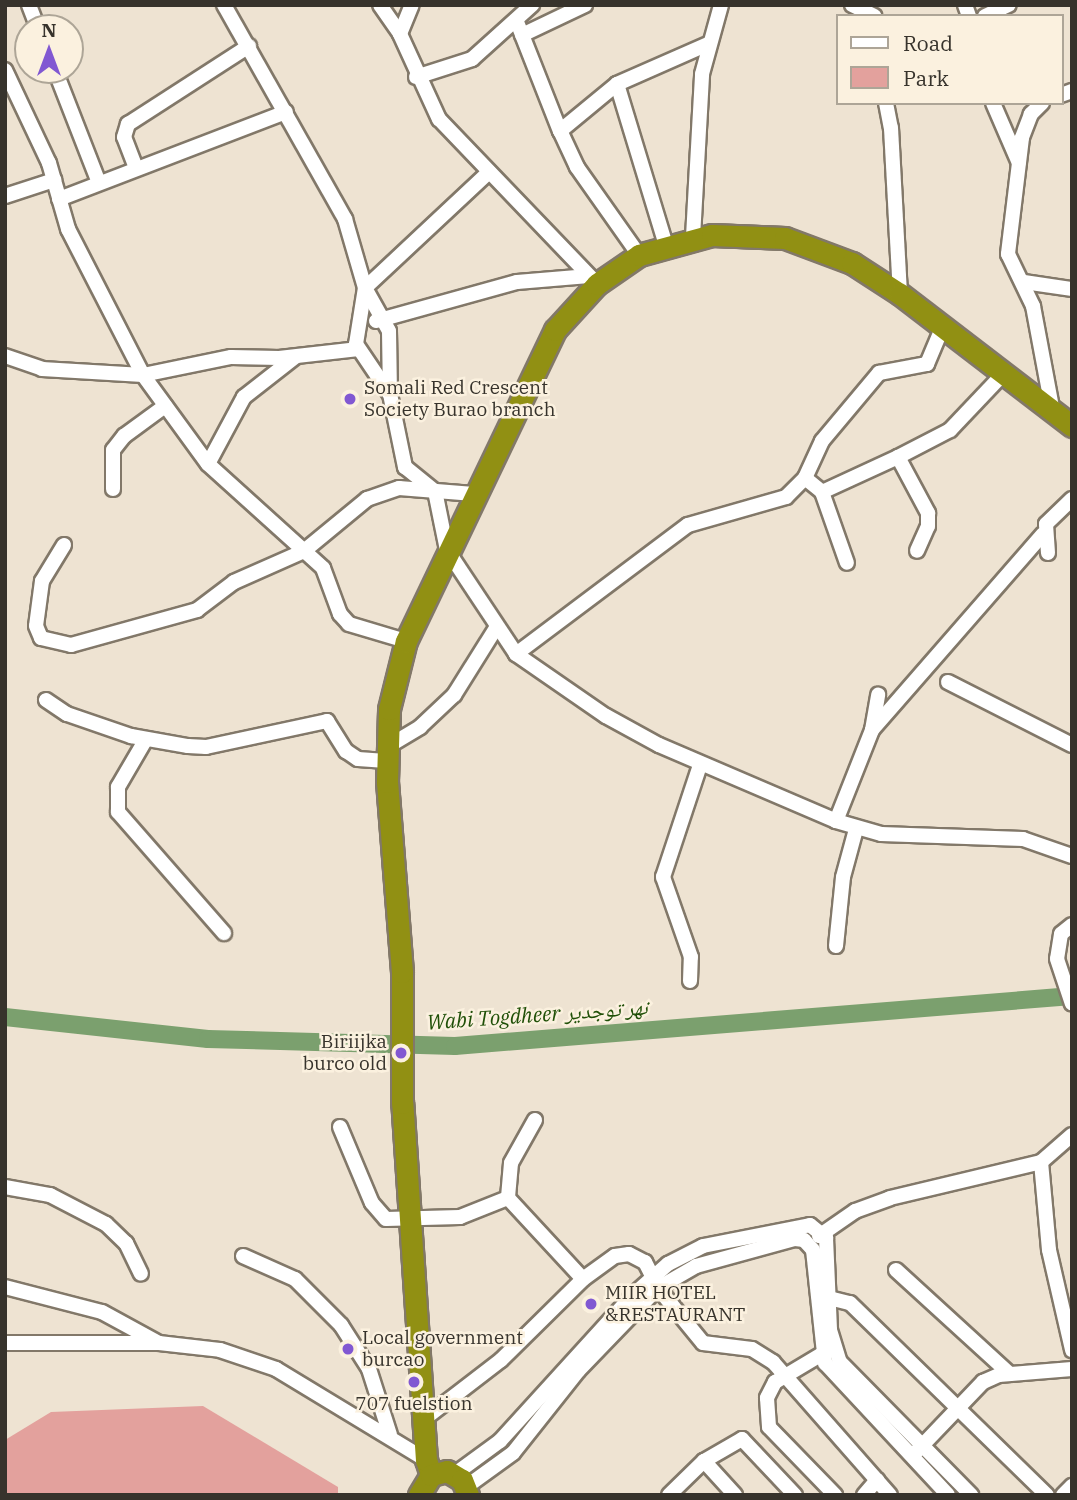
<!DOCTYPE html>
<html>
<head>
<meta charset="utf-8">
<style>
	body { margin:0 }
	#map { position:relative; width:1077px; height:1500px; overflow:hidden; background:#eee3d2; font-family:"IBM Plex Serif","Noto Naskh Arabic",serif }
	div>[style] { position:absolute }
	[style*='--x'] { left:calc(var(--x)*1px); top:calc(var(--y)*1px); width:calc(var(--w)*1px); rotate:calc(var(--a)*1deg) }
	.green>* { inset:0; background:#e3a19d }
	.river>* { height:18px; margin:-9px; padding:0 9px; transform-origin:9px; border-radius:9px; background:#7ba06e }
	.roads { filter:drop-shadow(2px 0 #827869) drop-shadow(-2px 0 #827869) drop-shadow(0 2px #827869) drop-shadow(0 -2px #827869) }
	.minor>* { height:14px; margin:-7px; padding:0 7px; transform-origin:7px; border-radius:7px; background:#fff }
	.highway>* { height:21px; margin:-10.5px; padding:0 10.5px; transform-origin:10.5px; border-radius:10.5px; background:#919013 }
	.dots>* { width:19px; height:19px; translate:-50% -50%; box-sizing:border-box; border:4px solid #fbf1df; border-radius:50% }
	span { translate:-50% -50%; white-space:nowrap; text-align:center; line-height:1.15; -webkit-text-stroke:5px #fbf1df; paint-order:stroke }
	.poi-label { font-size:19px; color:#37332c }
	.left { translate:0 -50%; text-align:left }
	.right { translate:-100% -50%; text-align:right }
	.water-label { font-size:21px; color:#205008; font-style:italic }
	.frame { position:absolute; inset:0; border:7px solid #37332c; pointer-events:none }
	.legend { position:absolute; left:836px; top:14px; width:228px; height:91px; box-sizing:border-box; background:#fbf1df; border:2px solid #ada597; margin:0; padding:9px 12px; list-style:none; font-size:21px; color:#37332c }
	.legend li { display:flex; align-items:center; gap:14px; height:35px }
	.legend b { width:35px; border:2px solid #ada597 }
	.north { position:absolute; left:14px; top:14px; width:70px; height:70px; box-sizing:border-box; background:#fbf1df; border:2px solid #ada597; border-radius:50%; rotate:0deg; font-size:19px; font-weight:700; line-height:28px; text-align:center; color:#37332c }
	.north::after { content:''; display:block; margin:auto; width:24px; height:32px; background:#8158d2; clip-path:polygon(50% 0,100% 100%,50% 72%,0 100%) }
</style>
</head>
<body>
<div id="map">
	<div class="green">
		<div style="clip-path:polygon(203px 1406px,338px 1487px,338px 1495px,5px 1495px,5px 1440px,51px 1412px)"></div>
	</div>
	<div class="river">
		<div style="--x:5;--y:1017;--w:204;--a:6.2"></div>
		<div style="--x:208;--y:1039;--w:247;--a:1.6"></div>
		<div style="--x:455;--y:1046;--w:619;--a:-4.63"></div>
	</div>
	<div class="roads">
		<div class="minor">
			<div style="--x:29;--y:5;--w:25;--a:69"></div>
			<div style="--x:224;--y:5;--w:246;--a:60.5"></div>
			<div style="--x:345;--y:219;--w:72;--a:73.8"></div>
			<div style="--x:365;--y:288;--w:49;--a:60.8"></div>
			<div style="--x:389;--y:331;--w:63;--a:89.1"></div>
			<div style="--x:390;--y:394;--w:75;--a:78.4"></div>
			<div style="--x:405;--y:467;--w:38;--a:39"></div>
			<div style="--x:435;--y:491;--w:60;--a:78.5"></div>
			<div style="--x:447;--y:550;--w:125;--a:56.4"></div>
			<div style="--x:516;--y:654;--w:109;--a:34.6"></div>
			<div style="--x:606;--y:716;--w:60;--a:28.7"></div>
			<div style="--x:659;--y:745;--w:193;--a:23.2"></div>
			<div style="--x:836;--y:821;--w:47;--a:16.1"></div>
			<div style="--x:881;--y:834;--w:142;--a:2"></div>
			<div style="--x:1023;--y:839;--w:52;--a:19.1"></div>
			<div style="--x:380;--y:5;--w:35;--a:55"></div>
			<div style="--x:400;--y:34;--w:94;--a:65.4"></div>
			<div style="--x:439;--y:119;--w:228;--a:46.2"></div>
			<div style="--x:852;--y:5;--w:25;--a:26"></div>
			<div style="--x:965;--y:5;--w:12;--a:70"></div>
			<div style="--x:985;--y:16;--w:26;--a:-25"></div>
			<div style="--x:517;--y:22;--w:117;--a:68.5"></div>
			<div style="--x:400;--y:34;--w:31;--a:-68"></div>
			<div style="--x:522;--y:35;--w:70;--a:-25.5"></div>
			<div style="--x:5;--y:70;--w:103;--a:64.7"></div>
			<div style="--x:49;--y:163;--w:69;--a:73.9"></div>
			<div style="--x:68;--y:229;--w:164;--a:62.8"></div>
			<div style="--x:143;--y:375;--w:110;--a:53.9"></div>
			<div style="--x:208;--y:464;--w:155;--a:42.1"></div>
			<div style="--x:323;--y:568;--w:49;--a:69.7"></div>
			<div style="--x:340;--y:614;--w:13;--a:48"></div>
			<div style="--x:349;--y:624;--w:59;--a:16.6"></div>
			<div style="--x:55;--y:70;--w:121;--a:68.7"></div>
			<div style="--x:416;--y:77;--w:59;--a:-17.8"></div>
			<div style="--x:472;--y:59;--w:81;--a:-42"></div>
			<div style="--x:617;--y:84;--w:168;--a:73.1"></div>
			<div style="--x:1061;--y:95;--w:12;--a:-20"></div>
			<div style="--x:886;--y:103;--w:25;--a:79"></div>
			<div style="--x:891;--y:128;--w:166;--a:86.9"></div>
			<div style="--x:993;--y:103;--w:65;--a:66.6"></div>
			<div style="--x:1042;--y:103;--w:16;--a:135"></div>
			<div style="--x:1031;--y:114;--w:26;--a:111"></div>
			<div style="--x:1022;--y:138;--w:117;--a:96.9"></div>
			<div style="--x:1008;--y:254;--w:58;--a:64.3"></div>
			<div style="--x:1033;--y:306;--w:109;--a:79.4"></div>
			<div style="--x:136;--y:168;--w:33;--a:-111"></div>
			<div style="--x:124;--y:137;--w:14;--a:-73"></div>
			<div style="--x:128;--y:124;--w:144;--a:-32.8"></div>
			<div style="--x:5;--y:196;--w:52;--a:-18.1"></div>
			<div style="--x:59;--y:199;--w:243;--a:-21"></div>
			<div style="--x:693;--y:237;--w:163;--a:-86.8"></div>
			<div style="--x:702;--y:74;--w:72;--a:-74.6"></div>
			<div style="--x:639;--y:255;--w:108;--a:-125.2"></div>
			<div style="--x:577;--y:167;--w:40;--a:-115"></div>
			<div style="--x:560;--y:131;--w:74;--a:-39.5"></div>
			<div style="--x:617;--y:84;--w:99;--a:-23.7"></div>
			<div style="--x:1024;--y:282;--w:49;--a:8.3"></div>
			<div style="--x:376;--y:321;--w:146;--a:-15.5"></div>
			<div style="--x:517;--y:282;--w:72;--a:-4.8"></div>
			<div style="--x:5;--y:356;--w:39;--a:19"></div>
			<div style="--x:42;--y:369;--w:101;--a:3.4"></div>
			<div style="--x:143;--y:375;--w:90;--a:-11.6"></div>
			<div style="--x:231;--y:357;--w:48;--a:1.2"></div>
			<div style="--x:279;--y:358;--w:80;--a:-6.5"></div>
			<div style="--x:389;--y:393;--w:59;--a:-124"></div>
			<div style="--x:356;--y:344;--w:57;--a:-80.9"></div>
			<div style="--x:365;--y:288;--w:170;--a:-43.1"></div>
			<div style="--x:898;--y:457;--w:64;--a:61.8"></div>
			<div style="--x:928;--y:513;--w:13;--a:90"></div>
			<div style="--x:928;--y:526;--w:27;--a:114"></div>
			<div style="--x:208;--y:464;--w:76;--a:-61.8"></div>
			<div style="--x:244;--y:397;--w:65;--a:-38.1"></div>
			<div style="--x:805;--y:478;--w:22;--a:39"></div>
			<div style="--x:822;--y:492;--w:84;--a:-24.7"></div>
			<div style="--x:898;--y:457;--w:59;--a:-27.4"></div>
			<div style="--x:950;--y:430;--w:79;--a:-46.5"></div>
			<div style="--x:113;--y:489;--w:39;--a:-90"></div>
			<div style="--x:113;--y:450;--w:18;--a:-52"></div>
			<div style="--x:124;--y:436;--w:51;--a:-36.2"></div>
			<div style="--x:822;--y:492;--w:75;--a:70.6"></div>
			<div style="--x:64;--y:545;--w:42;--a:121.4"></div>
			<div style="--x:42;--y:581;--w:45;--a:97.6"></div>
			<div style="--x:36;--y:626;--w:13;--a:67"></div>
			<div style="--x:41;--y:638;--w:31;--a:13"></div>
			<div style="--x:71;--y:645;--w:131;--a:-15.5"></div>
			<div style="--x:197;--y:610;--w:46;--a:-37.1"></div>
			<div style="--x:234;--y:582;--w:77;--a:-23.9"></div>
			<div style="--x:304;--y:551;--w:82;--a:-39.5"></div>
			<div style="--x:367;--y:499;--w:34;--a:-19"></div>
			<div style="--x:399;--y:488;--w:75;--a:4.6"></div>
			<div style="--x:1048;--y:553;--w:29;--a:-94"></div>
			<div style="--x:1046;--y:524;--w:36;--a:-44"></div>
			<div style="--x:516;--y:654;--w:215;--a:-36.9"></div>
			<div style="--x:688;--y:525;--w:102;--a:-15.9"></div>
			<div style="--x:786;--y:497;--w:27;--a:-45"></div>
			<div style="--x:805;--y:478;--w:41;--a:-65.3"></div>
			<div style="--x:822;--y:441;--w:89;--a:-50"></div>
			<div style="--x:879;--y:373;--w:49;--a:-10.6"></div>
			<div style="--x:927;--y:364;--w:41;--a:-67.2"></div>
			<div style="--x:948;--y:682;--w:139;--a:26.9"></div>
			<div style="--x:46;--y:700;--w:25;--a:34"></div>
			<div style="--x:67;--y:714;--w:68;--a:19"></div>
			<div style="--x:131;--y:736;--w:58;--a:10"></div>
			<div style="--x:188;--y:746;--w:18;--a:3"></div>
			<div style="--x:206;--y:747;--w:124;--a:-12.1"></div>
			<div style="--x:327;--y:721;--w:36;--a:58"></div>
			<div style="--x:346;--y:751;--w:14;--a:34"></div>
			<div style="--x:358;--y:759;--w:28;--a:4"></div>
			<div style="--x:872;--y:730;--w:260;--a:-48.9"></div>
			<div style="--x:146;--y:739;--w:56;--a:120.3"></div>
			<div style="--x:118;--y:787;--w:25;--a:90"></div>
			<div style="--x:118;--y:812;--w:161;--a:48.8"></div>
			<div style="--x:387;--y:747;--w:39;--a:-31"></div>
			<div style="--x:420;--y:727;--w:47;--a:-43.3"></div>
			<div style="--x:454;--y:695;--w:79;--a:-57.9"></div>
			<div style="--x:836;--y:821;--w:98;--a:-68.4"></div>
			<div style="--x:872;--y:730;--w:36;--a:-80"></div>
			<div style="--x:1072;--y:925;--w:14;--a:141"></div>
			<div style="--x:1061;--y:934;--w:25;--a:99"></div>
			<div style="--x:1057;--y:959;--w:47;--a:71.6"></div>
			<div style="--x:836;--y:946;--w:69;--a:-84.2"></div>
			<div style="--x:843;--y:877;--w:50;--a:-74.8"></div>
			<div style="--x:690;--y:981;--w:24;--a:-88"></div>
			<div style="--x:691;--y:957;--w:85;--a:-109.3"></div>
			<div style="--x:663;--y:877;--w:118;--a:-71.7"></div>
			<div style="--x:535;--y:1120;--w:49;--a:119.2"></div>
			<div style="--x:511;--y:1163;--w:35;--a:95"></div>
			<div style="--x:508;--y:1198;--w:110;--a:47.2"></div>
			<div style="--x:340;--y:1127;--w:82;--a:67.2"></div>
			<div style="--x:372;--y:1203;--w:21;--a:49"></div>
			<div style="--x:386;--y:1219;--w:74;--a:-1.5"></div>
			<div style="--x:460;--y:1217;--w:52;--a:-21.6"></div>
			<div style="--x:1041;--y:1162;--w:88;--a:84.8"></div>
			<div style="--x:1049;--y:1250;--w:103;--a:77"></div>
			<div style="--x:5;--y:1187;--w:46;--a:10.1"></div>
			<div style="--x:50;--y:1195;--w:63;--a:27.4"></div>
			<div style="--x:106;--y:1224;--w:28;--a:44"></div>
			<div style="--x:126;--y:1243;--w:34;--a:64"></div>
			<div style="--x:819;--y:1236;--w:44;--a:-34.8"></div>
			<div style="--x:855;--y:1211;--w:37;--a:-20"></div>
			<div style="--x:890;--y:1198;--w:155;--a:-13.4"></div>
			<div style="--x:1041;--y:1162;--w:41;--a:-41.1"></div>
			<div style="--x:243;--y:1256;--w:57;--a:23.9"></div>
			<div style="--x:295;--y:1279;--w:65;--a:45"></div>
			<div style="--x:341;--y:1325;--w:52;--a:57.5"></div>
			<div style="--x:369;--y:1369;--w:69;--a:72.3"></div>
			<div style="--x:896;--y:1270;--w:154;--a:42.4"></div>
			<div style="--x:5;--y:1287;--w:100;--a:14.5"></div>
			<div style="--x:102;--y:1312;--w:63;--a:28.6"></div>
			<div style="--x:821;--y:1296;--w:30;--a:14"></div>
			<div style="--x:850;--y:1303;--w:275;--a:44.3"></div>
			<div style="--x:5;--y:1343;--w:154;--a:0"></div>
			<div style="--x:159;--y:1343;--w:61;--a:6.5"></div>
			<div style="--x:220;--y:1350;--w:59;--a:18.7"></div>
			<div style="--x:276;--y:1369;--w:175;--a:31.2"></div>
			<div style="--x:822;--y:1354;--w:55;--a:149.2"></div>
			<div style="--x:775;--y:1382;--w:18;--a:117"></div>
			<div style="--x:767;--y:1398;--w:29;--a:86"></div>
			<div style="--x:769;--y:1427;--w:95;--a:45.9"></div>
			<div style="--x:423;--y:1420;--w:98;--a:-37.6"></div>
			<div style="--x:501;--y:1360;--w:115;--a:-44.6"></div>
			<div style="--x:583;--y:1279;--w:39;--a:-36"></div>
			<div style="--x:615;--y:1256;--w:14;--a:-8"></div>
			<div style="--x:629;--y:1254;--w:18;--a:27"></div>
			<div style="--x:645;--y:1262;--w:29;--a:63"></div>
			<div style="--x:658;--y:1288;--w:71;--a:50.7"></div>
			<div style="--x:703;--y:1343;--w:49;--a:7"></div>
			<div style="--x:752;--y:1349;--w:25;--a:32"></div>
			<div style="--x:773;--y:1362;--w:177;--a:48.7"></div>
			<div style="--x:916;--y:1452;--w:97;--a:-46.3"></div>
			<div style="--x:983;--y:1382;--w:17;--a:-24"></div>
			<div style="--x:999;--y:1375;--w:73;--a:-4.7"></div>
			<div style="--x:704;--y:1461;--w:46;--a:47.6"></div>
			<div style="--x:455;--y:1474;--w:56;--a:-36.3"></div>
			<div style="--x:500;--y:1441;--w:197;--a:-47.7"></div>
			<div style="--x:633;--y:1295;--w:47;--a:-41.5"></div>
			<div style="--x:668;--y:1264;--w:39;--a:-27"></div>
			<div style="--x:703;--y:1246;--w:109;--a:-11.1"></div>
			<div style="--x:810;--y:1225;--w:21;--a:39"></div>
			<div style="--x:826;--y:1238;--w:92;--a:87.5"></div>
			<div style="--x:830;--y:1330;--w:34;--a:73"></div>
			<div style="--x:840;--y:1362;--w:187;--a:45.4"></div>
			<div style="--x:466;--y:1487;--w:58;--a:-35.9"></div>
			<div style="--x:513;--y:1453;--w:105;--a:-51.6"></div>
			<div style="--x:578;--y:1371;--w:115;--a:-46.1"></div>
			<div style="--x:658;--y:1288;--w:44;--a:-30.1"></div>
			<div style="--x:696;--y:1266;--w:103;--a:-15.3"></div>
			<div style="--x:795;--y:1239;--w:9;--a:6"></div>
			<div style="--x:804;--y:1240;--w:13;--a:48"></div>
			<div style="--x:813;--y:1250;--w:114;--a:83.9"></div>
			<div style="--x:825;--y:1363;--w:180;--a:47"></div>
			<div style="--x:669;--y:1495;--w:49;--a:-44.2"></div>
			<div style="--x:704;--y:1461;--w:44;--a:-30.1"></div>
			<div style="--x:742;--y:1439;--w:77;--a:46.6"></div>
			<div style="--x:864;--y:1495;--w:20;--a:-49"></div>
			<div style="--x:1063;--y:1495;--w:13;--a:-45"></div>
		</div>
		<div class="highway">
			<div style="--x:431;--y:1475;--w:16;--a:-108"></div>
			<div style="--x:426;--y:1460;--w:358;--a:-93.8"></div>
			<div style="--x:402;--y:1103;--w:131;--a:-90"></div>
			<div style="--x:402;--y:972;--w:191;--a:-94.5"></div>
			<div style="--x:387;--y:782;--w:73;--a:-88.4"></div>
			<div style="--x:389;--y:709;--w:70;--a:-76"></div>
			<div style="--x:406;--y:641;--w:345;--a:-64.4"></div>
			<div style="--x:555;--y:330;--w:62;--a:-47.6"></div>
			<div style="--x:597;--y:284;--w:51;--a:-34.6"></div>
			<div style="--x:639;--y:255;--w:76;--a:-15.3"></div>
			<div style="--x:712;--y:235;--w:73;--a:2.4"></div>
			<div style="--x:785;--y:238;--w:72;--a:20.5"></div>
			<div style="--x:852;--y:263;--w:57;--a:32.9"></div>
			<div style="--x:900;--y:294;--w:217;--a:37.5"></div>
			<div style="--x:419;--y:1495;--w:23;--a:-59"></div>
			<div style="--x:431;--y:1475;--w:16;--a:-14"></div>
			<div style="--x:447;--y:1471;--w:17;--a:31"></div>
			<div style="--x:462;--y:1480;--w:16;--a:68"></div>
		</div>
	</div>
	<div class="dots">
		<div style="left:350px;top:399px;background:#8158d2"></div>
		<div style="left:401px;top:1053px;background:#8158d2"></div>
		<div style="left:591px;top:1304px;background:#8158d2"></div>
		<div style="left:348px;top:1349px;background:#8158d2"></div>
		<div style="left:414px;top:1382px;background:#8158d2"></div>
	</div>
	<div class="poi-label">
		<span class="left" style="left:364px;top:399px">Somali Red Crescent<br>Society Burao branch</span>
		<span class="right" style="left:387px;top:1053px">Biriijka<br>burco old</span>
		<span class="left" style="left:605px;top:1304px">MIIR HOTEL<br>&amp;RESTAURANT</span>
		<span class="left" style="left:362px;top:1349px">Local government<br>burcao</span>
		<span style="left:414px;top:1404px">707 fuelstion</span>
	</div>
	<div class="water-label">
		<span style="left:537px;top:1014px;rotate:-4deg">Wabi Togdheer نهر توجدير</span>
	</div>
	<div class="frame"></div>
	<ul class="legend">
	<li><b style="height:9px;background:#fff"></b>Road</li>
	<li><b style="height:19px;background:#e3a19d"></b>Park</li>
	</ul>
	<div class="north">N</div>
</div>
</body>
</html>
